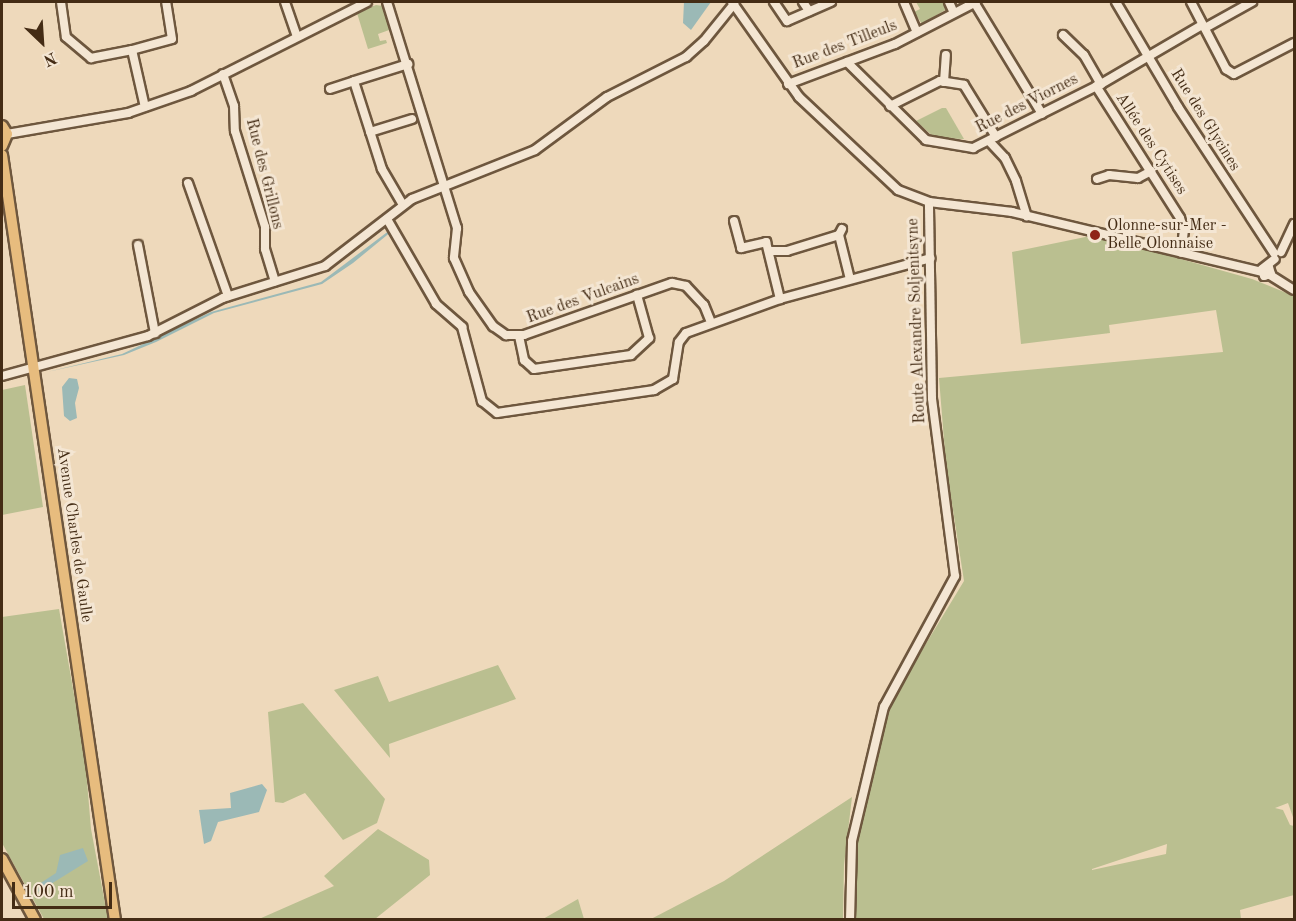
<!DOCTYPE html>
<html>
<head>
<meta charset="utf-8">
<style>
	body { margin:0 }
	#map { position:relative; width:1296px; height:921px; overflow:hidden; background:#eed9bb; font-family:"Old Standard TT",serif }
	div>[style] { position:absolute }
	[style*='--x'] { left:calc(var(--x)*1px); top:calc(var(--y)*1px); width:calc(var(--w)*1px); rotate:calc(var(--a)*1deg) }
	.green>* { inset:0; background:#babf90 }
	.water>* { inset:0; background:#9bb9b6 }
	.roads { filter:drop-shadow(2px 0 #6e573e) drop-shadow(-2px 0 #6e573e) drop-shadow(0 2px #6e573e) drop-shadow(0 -2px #6e573e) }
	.minor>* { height:8px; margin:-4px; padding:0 4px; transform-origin:4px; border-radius:4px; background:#f4e6d3 }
	.major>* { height:10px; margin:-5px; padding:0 5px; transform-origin:5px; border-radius:5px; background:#e7bc7e }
	.dots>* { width:16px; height:16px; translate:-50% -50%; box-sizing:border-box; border:3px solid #f4e6d3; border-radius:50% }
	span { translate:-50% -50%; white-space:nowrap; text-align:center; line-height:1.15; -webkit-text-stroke:6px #f4e6d3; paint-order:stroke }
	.street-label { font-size:16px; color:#442c15 }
	.poi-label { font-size:16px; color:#442c15 }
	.left { translate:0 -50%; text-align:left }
	.frame { position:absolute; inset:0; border:3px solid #442c15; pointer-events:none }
	.north { position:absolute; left:12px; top:12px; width:60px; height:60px; -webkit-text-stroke:4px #f4e6d3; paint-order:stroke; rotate:155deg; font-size:16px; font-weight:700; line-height:24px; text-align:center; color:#442c15 }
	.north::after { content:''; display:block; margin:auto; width:21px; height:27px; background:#442c15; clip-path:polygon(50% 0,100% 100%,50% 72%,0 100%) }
	.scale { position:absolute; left:12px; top:882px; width:100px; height:27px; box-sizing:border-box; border:3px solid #442c15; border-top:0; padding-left:8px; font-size:18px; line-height:21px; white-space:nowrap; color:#442c15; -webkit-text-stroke:4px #f4e6d3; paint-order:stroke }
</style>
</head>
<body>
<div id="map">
	<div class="green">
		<div style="clip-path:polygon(916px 2px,944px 2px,945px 10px,922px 24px,914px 12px,920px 9px)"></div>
		<div style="clip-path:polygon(376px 5px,383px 6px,392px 29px,378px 34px,380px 41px,386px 40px,387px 43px,368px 49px,357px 13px)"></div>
		<div style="clip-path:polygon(942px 108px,946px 108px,964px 139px,935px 138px,916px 121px)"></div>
		<div style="clip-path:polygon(evenodd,1095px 235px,1252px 279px,1294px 296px,1294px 820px,1288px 803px,1275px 808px,1283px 810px,1290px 825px,1294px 826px,1294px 895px,1240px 910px,1241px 919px,855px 920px,855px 848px,861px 812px,893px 698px,964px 581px,946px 465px,939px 378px,1223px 352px,1216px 310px,1109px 325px,1110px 333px,1021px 344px,1012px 252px,1095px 235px,1167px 844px,1166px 854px,1092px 870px,1092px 869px,1167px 844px)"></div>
		<div style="clip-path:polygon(25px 385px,43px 507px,2px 515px,2px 390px)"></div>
		<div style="clip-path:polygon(59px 609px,85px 757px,91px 829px,108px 919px,44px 919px,2px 843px,2px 617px)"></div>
		<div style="clip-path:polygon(498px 665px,516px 699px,389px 744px,390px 758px,334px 690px,378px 676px,389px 702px)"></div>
		<div style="clip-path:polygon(303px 703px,385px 799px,377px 823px,343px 840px,305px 793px,283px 803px,275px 802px,268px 712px)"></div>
		<div style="clip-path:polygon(852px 797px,844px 865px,843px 919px,651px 919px,724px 881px)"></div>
		<div style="clip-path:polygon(378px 829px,429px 860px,430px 875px,375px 919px,259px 919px,334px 886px,324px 876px)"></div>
		<div style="clip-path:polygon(578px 899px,584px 919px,543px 919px)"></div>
	</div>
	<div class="water">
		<div style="clip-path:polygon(684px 2px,711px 2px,691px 30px,683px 23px)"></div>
		<div style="clip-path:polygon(390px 230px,392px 231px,353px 263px,322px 284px,214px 313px,156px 342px,124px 355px,47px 372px,122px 354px,211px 312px,321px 282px)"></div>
		<div style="clip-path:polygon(69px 378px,77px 379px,79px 388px,75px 403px,77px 418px,70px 421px,64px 416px,62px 387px)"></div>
		<div style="clip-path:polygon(262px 784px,267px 790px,259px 812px,218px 822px,211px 841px,204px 844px,199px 810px,231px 808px,230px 793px)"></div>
		<div style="clip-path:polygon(83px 848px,88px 861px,38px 892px,39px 884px,56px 873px,60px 855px)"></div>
	</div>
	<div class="roads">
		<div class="minor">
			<div style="--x:61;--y:2;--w:35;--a:82"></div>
			<div style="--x:66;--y:37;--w:33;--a:40"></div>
			<div style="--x:91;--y:58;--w:42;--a:-11"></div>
			<div style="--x:132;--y:50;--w:58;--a:77.2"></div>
			<div style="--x:285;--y:2;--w:36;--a:71"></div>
			<div style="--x:387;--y:2;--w:237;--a:72.8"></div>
			<div style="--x:457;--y:228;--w:30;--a:96"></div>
			<div style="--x:454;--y:258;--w:37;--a:66"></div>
			<div style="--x:469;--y:292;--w:42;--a:54.8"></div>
			<div style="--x:493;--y:326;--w:16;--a:35"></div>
			<div style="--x:506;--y:335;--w:18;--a:0"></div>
			<div style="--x:524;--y:335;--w:157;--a:-19.4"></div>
			<div style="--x:672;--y:283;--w:14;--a:12"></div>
			<div style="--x:686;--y:286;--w:26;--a:47"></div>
			<div style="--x:704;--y:305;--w:18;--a:68"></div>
			<div style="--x:732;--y:2;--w:116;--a:54.8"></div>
			<div style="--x:799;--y:97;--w:136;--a:43.2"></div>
			<div style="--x:898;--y:190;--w:33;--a:21"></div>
			<div style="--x:929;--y:202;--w:84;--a:6.9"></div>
			<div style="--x:1012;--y:212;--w:256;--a:13.5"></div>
			<div style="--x:774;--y:2;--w:23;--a:56"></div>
			<div style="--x:787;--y:21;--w:48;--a:-23.4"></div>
			<div style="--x:803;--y:2;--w:11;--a:56"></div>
			<div style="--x:904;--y:2;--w:33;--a:67"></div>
			<div style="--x:949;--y:2;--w:10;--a:66"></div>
			<div style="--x:974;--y:2;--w:131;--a:58.7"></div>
			<div style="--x:1116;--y:2;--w:122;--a:59.4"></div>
			<div style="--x:1178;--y:107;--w:175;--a:56.7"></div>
			<div style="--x:1191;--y:2;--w:76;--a:62.4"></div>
			<div style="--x:1226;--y:69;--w:9;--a:32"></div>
			<div style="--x:1234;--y:74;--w:68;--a:-27.3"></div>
			<div style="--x:1205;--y:28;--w:54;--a:-29"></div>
			<div style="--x:1063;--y:35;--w:29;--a:44"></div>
			<div style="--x:1084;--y:55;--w:34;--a:60"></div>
			<div style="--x:132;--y:50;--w:41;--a:-15.4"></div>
			<div style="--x:172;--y:39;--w:37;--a:-99"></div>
			<div style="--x:847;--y:62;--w:111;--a:44.6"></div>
			<div style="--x:926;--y:140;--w:48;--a:9.7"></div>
			<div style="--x:973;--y:148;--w:143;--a:-26.6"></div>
			<div style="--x:1101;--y:84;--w:117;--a:-30.3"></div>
			<div style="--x:223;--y:74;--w:34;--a:71"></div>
			<div style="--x:234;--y:106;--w:25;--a:88"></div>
			<div style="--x:235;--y:131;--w:101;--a:72.6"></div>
			<div style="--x:265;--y:227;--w:22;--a:90"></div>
			<div style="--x:265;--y:249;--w:34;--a:73"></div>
			<div style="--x:944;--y:82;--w:27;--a:-86"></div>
			<div style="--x:788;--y:84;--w:114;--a:-20.5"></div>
			<div style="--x:895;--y:44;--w:91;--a:-27.4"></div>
			<div style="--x:1096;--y:86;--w:156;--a:57.5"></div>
			<div style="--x:1180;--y:218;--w:13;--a:72"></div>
			<div style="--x:1184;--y:230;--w:23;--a:97"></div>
			<div style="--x:330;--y:89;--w:25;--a:-18"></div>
			<div style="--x:890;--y:106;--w:56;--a:-26.6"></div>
			<div style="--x:940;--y:81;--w:24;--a:9"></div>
			<div style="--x:964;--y:85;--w:61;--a:58.4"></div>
			<div style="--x:370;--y:132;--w:44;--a:-17.2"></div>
			<div style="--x:7;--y:134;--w:123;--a:-9.8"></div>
			<div style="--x:128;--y:113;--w:67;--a:-19.2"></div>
			<div style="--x:191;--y:91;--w:197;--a:-26.8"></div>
			<div style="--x:989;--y:141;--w:23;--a:47"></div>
			<div style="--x:1005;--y:158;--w:25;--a:64"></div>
			<div style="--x:1016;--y:181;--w:37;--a:73"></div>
			<div style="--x:1097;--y:179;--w:13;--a:-18"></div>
			<div style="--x:1109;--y:175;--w:29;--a:6"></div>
			<div style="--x:1138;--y:178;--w:15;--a:-28"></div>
			<div style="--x:188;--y:183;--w:120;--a:70.5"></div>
			<div style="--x:403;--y:205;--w:42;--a:-120.3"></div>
			<div style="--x:382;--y:169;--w:92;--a:-107.7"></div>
			<div style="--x:354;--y:81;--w:57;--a:-17.5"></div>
			<div style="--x:387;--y:219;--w:98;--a:60"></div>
			<div style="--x:436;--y:304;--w:35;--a:41"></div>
			<div style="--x:462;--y:327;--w:77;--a:74.9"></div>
			<div style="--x:482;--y:401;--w:19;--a:39"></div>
			<div style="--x:497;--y:413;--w:159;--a:-8.3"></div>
			<div style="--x:654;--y:390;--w:22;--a:-30"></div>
			<div style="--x:673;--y:379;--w:37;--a:-81"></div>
			<div style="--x:679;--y:342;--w:11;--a:-52"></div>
			<div style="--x:686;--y:333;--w:100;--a:-19.9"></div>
			<div style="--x:780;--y:299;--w:156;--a:-15.2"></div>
			<div style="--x:734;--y:221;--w:28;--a:75"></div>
			<div style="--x:741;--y:248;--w:26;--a:-13"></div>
			<div style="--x:766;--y:242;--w:59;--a:76.2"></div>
			<div style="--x:842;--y:229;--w:7;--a:117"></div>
			<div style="--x:839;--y:235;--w:45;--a:76"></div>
			<div style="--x:138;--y:245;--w:90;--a:79.1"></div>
			<div style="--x:769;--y:251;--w:18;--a:0"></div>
			<div style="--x:787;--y:251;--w:54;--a:-17.1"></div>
			<div style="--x:1281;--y:252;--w:31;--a:-65"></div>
			<div style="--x:1269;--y:267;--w:7;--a:74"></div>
			<div style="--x:1271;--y:274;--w:7;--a:164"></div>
			<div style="--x:1264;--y:276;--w:7;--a:-106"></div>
			<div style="--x:1262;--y:269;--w:16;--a:-38"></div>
			<div style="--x:1270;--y:275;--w:28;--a:32"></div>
			<div style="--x:519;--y:336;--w:25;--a:78"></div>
			<div style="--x:524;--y:360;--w:13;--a:42"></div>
			<div style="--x:534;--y:369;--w:98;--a:-8.2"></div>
			<div style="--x:631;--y:355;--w:25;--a:-43"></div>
			<div style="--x:649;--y:338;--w:45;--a:-105.6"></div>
			<div style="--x:2;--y:376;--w:151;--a:-15.3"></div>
			<div style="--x:148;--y:336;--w:84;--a:-26.9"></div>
			<div style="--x:223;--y:298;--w:107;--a:-17.4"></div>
			<div style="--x:325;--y:266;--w:110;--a:-37.6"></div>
			<div style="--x:412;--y:199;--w:132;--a:-21.7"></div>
			<div style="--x:535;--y:150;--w:89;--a:-36.4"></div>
			<div style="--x:607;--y:97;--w:89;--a:-26.9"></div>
			<div style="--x:686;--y:57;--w:24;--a:-42"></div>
			<div style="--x:704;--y:41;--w:48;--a:-51"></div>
			<div style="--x:850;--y:920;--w:79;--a:-88.5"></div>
			<div style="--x:852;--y:841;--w:138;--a:-76.6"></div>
			<div style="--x:884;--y:707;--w:149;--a:-61.5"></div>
			<div style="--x:955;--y:576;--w:179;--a:-97.4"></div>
			<div style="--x:932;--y:398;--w:196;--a:-90.9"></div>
		</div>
		<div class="major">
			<div style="--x:2;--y:126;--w:9;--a:58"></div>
			<div style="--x:7;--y:134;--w:13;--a:113"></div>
			<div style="--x:2;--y:155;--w:773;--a:81.6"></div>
			<div style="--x:2;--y:859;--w:69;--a:61.6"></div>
		</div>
	</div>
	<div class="dots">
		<div style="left:1095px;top:235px;background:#8f2418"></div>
	</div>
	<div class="street-label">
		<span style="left:845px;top:45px;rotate:-21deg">Rue des Tilleuls</span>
		<span style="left:1027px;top:104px;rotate:-27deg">Rue des Viornes</span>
		<span style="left:1205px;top:120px;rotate:58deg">Rue des Glycines</span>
		<span style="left:1151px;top:144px;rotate:57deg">Allée des Cytises</span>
		<span style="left:264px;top:174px;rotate:76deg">Rue des Grillons</span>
		<span style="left:583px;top:299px;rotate:-20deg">Rue des Vulcains</span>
		<span style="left:917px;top:321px;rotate:-92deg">Route Alexandre Soljenitsyne</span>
		<span style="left:74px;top:535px;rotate:82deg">Avenue Charles de Gaulle</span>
	</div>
	<div class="poi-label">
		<span class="left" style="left:1107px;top:235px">Olonne-sur-Mer -<br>Belle Olonnaise</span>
	</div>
	<div class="frame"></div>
	<div class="north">N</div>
	<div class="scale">100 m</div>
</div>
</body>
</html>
